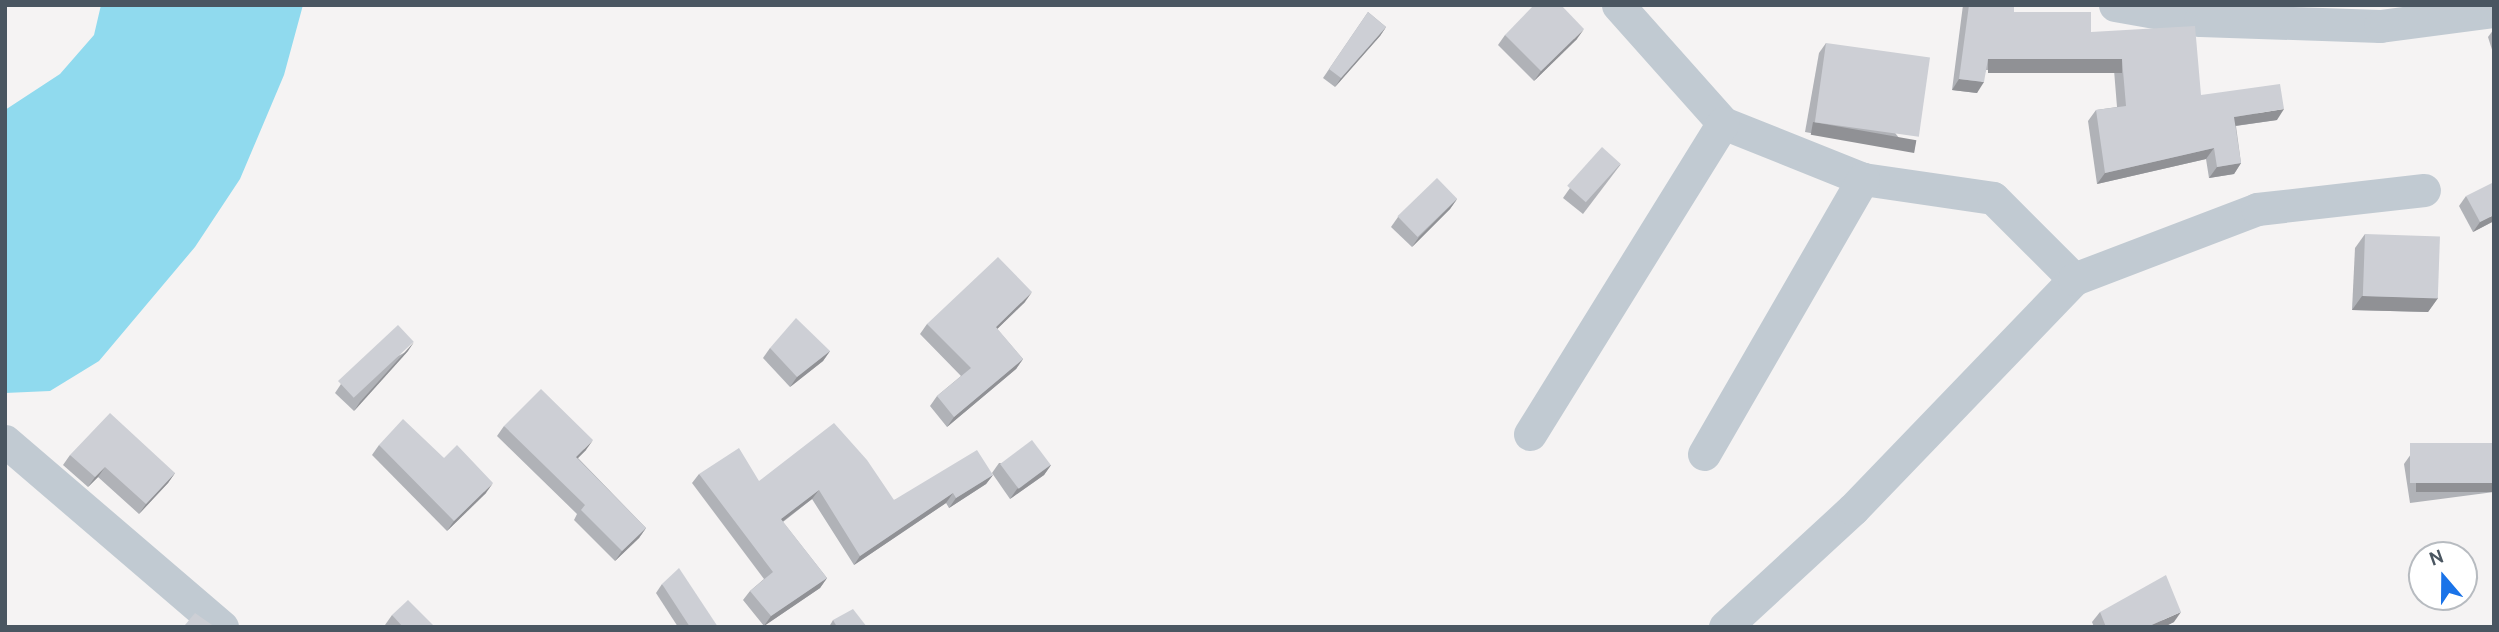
<!DOCTYPE html>
<html>
<head>
<meta charset="utf-8">
<style>
	body { margin:0 }
	#map { position:relative; width:2499px; height:632px; overflow:hidden; background:#f5f3f3; font-family:Cabin,sans-serif }
	div>[style] { position:absolute }
	[style*='--x'] { left:calc(var(--x)*1px); top:calc(var(--y)*1px); width:calc(var(--w)*1px); rotate:calc(var(--a)*1deg) }
	.water>* { inset:0; background:#90daee }
	.minor>* { height:33px; margin:-16.5px; padding:0 16.5px; transform-origin:16.5px; border-radius:16.5px; background:#c1cad2 }
	.wall>* { inset:0; background:#b0b2b7 }
	.shaded-wall>* { inset:0; background:#909195; transform-origin:0 0 }
	.building>* { inset:0; background:#cdcfd5; transform-origin:0 0 }
	span { translate:-50% -50%; white-space:nowrap; text-align:center; line-height:1.15; -webkit-text-stroke:5px #fff; paint-order:stroke }
	.frame { position:absolute; inset:0; border:7px solid #4a5661; pointer-events:none }
	.north { position:absolute; left:2408px; top:541px; width:70px; height:70px; box-sizing:border-box; background:#fff; border:2px solid #b7bbc0; border-radius:50%; rotate:340deg; font-size:19px; font-weight:700; line-height:28px; text-align:center; color:#4a5661 }
	.north::after { content:''; display:block; margin:auto; width:24px; height:32px; background:#1a73e8; clip-path:polygon(50% 0,100% 100%,50% 72%,0 100%) }
</style>
</head>
<body>
<div id="map">
	<div class="water">
		<div style="clip-path:polygon(101px 5px,303px 5px,284px 75px,240px 179px,195px 247px,99px 361px,50px 391px,5px 393px,5px 110px,60px 74px,94px 35px)"></div>
	</div>
	<div class="minor">
		<div style="--x:1618;--y:5;--w:158;--a:48.3"></div>
		<div style="--x:1723;--y:123;--w:151;--a:21.8"></div>
		<div style="--x:1863;--y:179;--w:131;--a:8.3"></div>
		<div style="--x:1993;--y:198;--w:115;--a:45"></div>
		<div style="--x:2115;--y:5;--w:86;--a:10"></div>
		<div style="--x:2200;--y:20;--w:180;--a:1.9"></div>
		<div style="--x:2380;--y:26;--w:115;--a:-7.5"></div>
		<div style="--x:1530;--y:434;--w:366;--a:-58.2"></div>
		<div style="--x:5;--y:441;--w:286;--a:40.6"></div>
		<div style="--x:1704;--y:454;--w:318;--a:-60"></div>
		<div style="--x:1725;--y:627;--w:174;--a:-42.7"></div>
		<div style="--x:1853;--y:509;--w:319;--a:-46.1"></div>
		<div style="--x:2074;--y:279;--w:196;--a:-20.9"></div>
		<div style="--x:2257;--y:209;--w:168;--a:-6.5"></div>
	</div>
	<div class="wall">
		<div style="clip-path:polygon(1963px 5px,2014px 5px,2014px 12px,2091px 32px,2201px 95px,2277px 120px,2236px 126px,2241px 163px,2234px 174px,2209px 178px,2206px 159px,2097px 184px,2088px 121px,2096px 110px,2117px 107px,2114px 70px,1986px 70px,1977px 93px,1952px 90px)"></div>
		<div style="clip-path:polygon(1368px 12px,1386px 27px,1380px 36px,1335px 87px,1323px 78px)"></div>
		<div style="clip-path:polygon(2494px 29px,2494px 56px,2488px 37px)"></div>
		<div style="clip-path:polygon(1505px 35px,1577px 39px,1534px 81px,1498px 45px)"></div>
		<div style="clip-path:polygon(1826px 43px,1909px 151px,1805px 132px,1819px 53px)"></div>
		<div style="clip-path:polygon(1621px 164px,1583px 214px,1563px 198px,1570px 188px)"></div>
		<div style="clip-path:polygon(2466px 196px,2494px 221px,2473px 232px,2459px 206px)"></div>
		<div style="clip-path:polygon(1457px 199px,1450px 209px,1412px 247px,1391px 227px,1398px 217px)"></div>
		<div style="clip-path:polygon(2365px 234px,2438px 298px,2428px 312px,2352px 310px,2355px 248px)"></div>
		<div style="clip-path:polygon(1025px 302px,997px 329px,1023px 359px,1016px 369px,947px 427px,930px 406px,937px 396px,961px 376px,920px 334px,927px 324px)"></div>
		<div style="clip-path:polygon(770px 348px,830px 351px,823px 361px,790px 387px,763px 358px)"></div>
		<div style="clip-path:polygon(408px 351px,354px 411px,335px 393px,341px 384px)"></div>
		<div style="clip-path:polygon(504px 426px,586px 450px,578px 458px,646px 528px,639px 538px,615px 561px,574px 520px,577px 514px,497px 436px)"></div>
		<div style="clip-path:polygon(2494px 443px,2494px 492px,2410px 503px,2404px 464px,2411px 454px)"></div>
		<div style="clip-path:polygon(379px 445px,444px 458px,486px 493px,447px 531px,372px 455px)"></div>
		<div style="clip-path:polygon(70px 455px,175px 473px,168px 483px,139px 514px,98px 477px,88px 487px,63px 465px)"></div>
		<div style="clip-path:polygon(999px 463px,1051px 465px,1044px 475px,1010px 499px,992px 473px)"></div>
		<div style="clip-path:polygon(699px 474px,759px 481px,894px 500px,993px 475px,986px 484px,949px 508px,946px 503px,854px 565px,812px 499px,783px 522px,827px 578px,820px 588px,764px 626px,743px 600px,750px 591px,764px 579px,692px 483px)"></div>
		<div style="clip-path:polygon(662px 584px,718px 627px,678px 627px,656px 593px)"></div>
		<div style="clip-path:polygon(2100px 612px,2174px 622px,2164px 627px,2094px 627px,2092px 622px)"></div>
		<div style="clip-path:polygon(392px 615px,432px 627px,386px 627px,385px 625px)"></div>
		<div style="clip-path:polygon(833px 620px,867px 627px,829px 627px)"></div>
	</div>
	<div class="shaded-wall">
		<div style="clip-path:polygon(1386px 27px,1380px 36px,1335px 87px,1341px 78px)"></div>
		<div style="clip-path:polygon(1584px 29px,1577px 39px,1534px 81px,1541px 71px)"></div>
		<div style="left:1988px;top:59px;width:134px;height:14px"></div>
		<div style="clip-path:polygon(1959px 79px,1984px 82px,1977px 93px,1952px 90px)"></div>
		<div style="clip-path:polygon(2284px 109px,2277px 120px,2227px 127px,2234px 117px)"></div>
		<div style="left:1813px;top:122px;width:105px;height:13px;rotate:10deg"></div>
		<div style="clip-path:polygon(2214px 148px,2206px 159px,2097px 184px,2105px 173px)"></div>
		<div style="clip-path:polygon(2241px 163px,2234px 174px,2209px 178px,2217px 167px)"></div>
		<div style="clip-path:polygon(1457px 199px,1450px 209px,1412px 247px,1419px 237px)"></div>
		<div style="clip-path:polygon(2494px 215px,2494px 221px,2473px 232px,2480px 222px)"></div>
		<div style="clip-path:polygon(1032px 292px,1025px 302px,989px 337px,996px 327px)"></div>
		<div style="clip-path:polygon(2362px 296px,2438px 298px,2428px 312px,2352px 310px)"></div>
		<div style="clip-path:polygon(414px 342px,408px 351px,354px 411px,360px 402px)"></div>
		<div style="clip-path:polygon(830px 351px,823px 361px,790px 387px,797px 377px)"></div>
		<div style="clip-path:polygon(1023px 359px,1016px 369px,947px 427px,954px 417px)"></div>
		<div style="clip-path:polygon(593px 440px,586px 450px,569px 467px,576px 457px)"></div>
		<div style="clip-path:polygon(1051px 465px,1044px 475px,1010px 499px,1017px 489px)"></div>
		<div style="clip-path:polygon(105px 467px,98px 477px,88px 487px,95px 477px)"></div>
		<div style="clip-path:polygon(175px 473px,168px 483px,139px 514px,146px 504px)"></div>
		<div style="clip-path:polygon(993px 475px,986px 484px,949px 508px,956px 498px)"></div>
		<div style="clip-path:polygon(493px 483px,486px 493px,447px 531px,454px 521px)"></div>
		<div style="left:2494px;top:483px;width:9px;height:78px;rotate:90deg"></div>
		<div style="clip-path:polygon(819px 490px,812px 499px,774px 528px,781px 519px)"></div>
		<div style="clip-path:polygon(953px 493px,946px 503px,854px 565px,860px 556px)"></div>
		<div style="clip-path:polygon(646px 528px,639px 538px,615px 561px,622px 551px)"></div>
		<div style="clip-path:polygon(827px 578px,820px 588px,764px 626px,771px 616px)"></div>
		<div style="clip-path:polygon(2181px 612px,2174px 622px,2164px 627px,2147px 627px)"></div>
	</div>
	<div class="building">
		<div style="clip-path:polygon(1534px 5px,1561px 5px,1584px 29px,1541px 71px,1505px 35px)"></div>
		<div style="clip-path:polygon(1969px 5px,2014px 5px,2014px 12px,2091px 12px,2091px 32px,2195px 26px,2201px 95px,2280px 84px,2284px 109px,2234px 117px,2241px 163px,2217px 167px,2214px 148px,2105px 173px,2096px 110px,2126px 106px,2122px 59px,1988px 59px,1984px 82px,1959px 79px)"></div>
		<div style="clip-path:polygon(1368px 12px,1386px 27px,1341px 78px,1329px 69px)"></div>
		<div style="left:1826px;top:43px;width:105px;height:80px;rotate:8deg"></div>
		<div style="left:1602px;top:147px;width:25px;height:52px;rotate:42deg"></div>
		<div style="left:1437px;top:178px;width:29px;height:55px;rotate:46deg"></div>
		<div style="clip-path:polygon(2494px 182px,2494px 215px,2480px 222px,2466px 196px)"></div>
		<div style="left:2365px;top:234px;width:75px;height:62px;rotate:2deg"></div>
		<div style="clip-path:polygon(998px 257px,1032px 292px,996px 327px,1023px 359px,954px 417px,937px 396px,971px 368px,927px 324px)"></div>
		<div style="clip-path:polygon(796px 318px,830px 351px,797px 377px,770px 348px)"></div>
		<div style="left:398px;top:325px;width:23px;height:82px;rotate:47deg"></div>
		<div style="clip-path:polygon(541px 389px,593px 440px,576px 457px,646px 528px,622px 551px,581px 510px,585px 505px,504px 426px)"></div>
		<div style="clip-path:polygon(110px 413px,175px 473px,146px 504px,105px 467px,95px 477px,70px 455px)"></div>
		<div style="clip-path:polygon(403px 419px,444px 458px,457px 445px,493px 483px,454px 521px,379px 445px)"></div>
		<div style="clip-path:polygon(834px 423px,867px 460px,894px 500px,977px 450px,993px 475px,956px 498px,953px 493px,860px 556px,819px 490px,781px 519px,827px 578px,771px 616px,750px 591px,773px 572px,699px 474px,739px 448px,759px 481px)"></div>
		<div style="left:1032px;top:440px;width:31px;height:40px;rotate:53deg"></div>
		<div style="left:2494px;top:443px;width:40px;height:84px;rotate:90deg"></div>
		<div style="clip-path:polygon(679px 568px,718px 627px,690px 627px,662px 584px)"></div>
		<div style="clip-path:polygon(2166px 575px,2181px 612px,2147px 627px,2106px 627px,2100px 612px)"></div>
		<div style="clip-path:polygon(408px 600px,433px 625px,431px 627px,403px 627px,392px 615px)"></div>
		<div style="clip-path:polygon(853px 609px,867px 627px,837px 627px,833px 620px)"></div>
		<div style="clip-path:polygon(195px 613px,215px 627px,187px 627px,185px 625px)"></div>
	</div>
	<div class="frame"></div>
	<div class="north">N</div>
</div>
</body>
</html>
